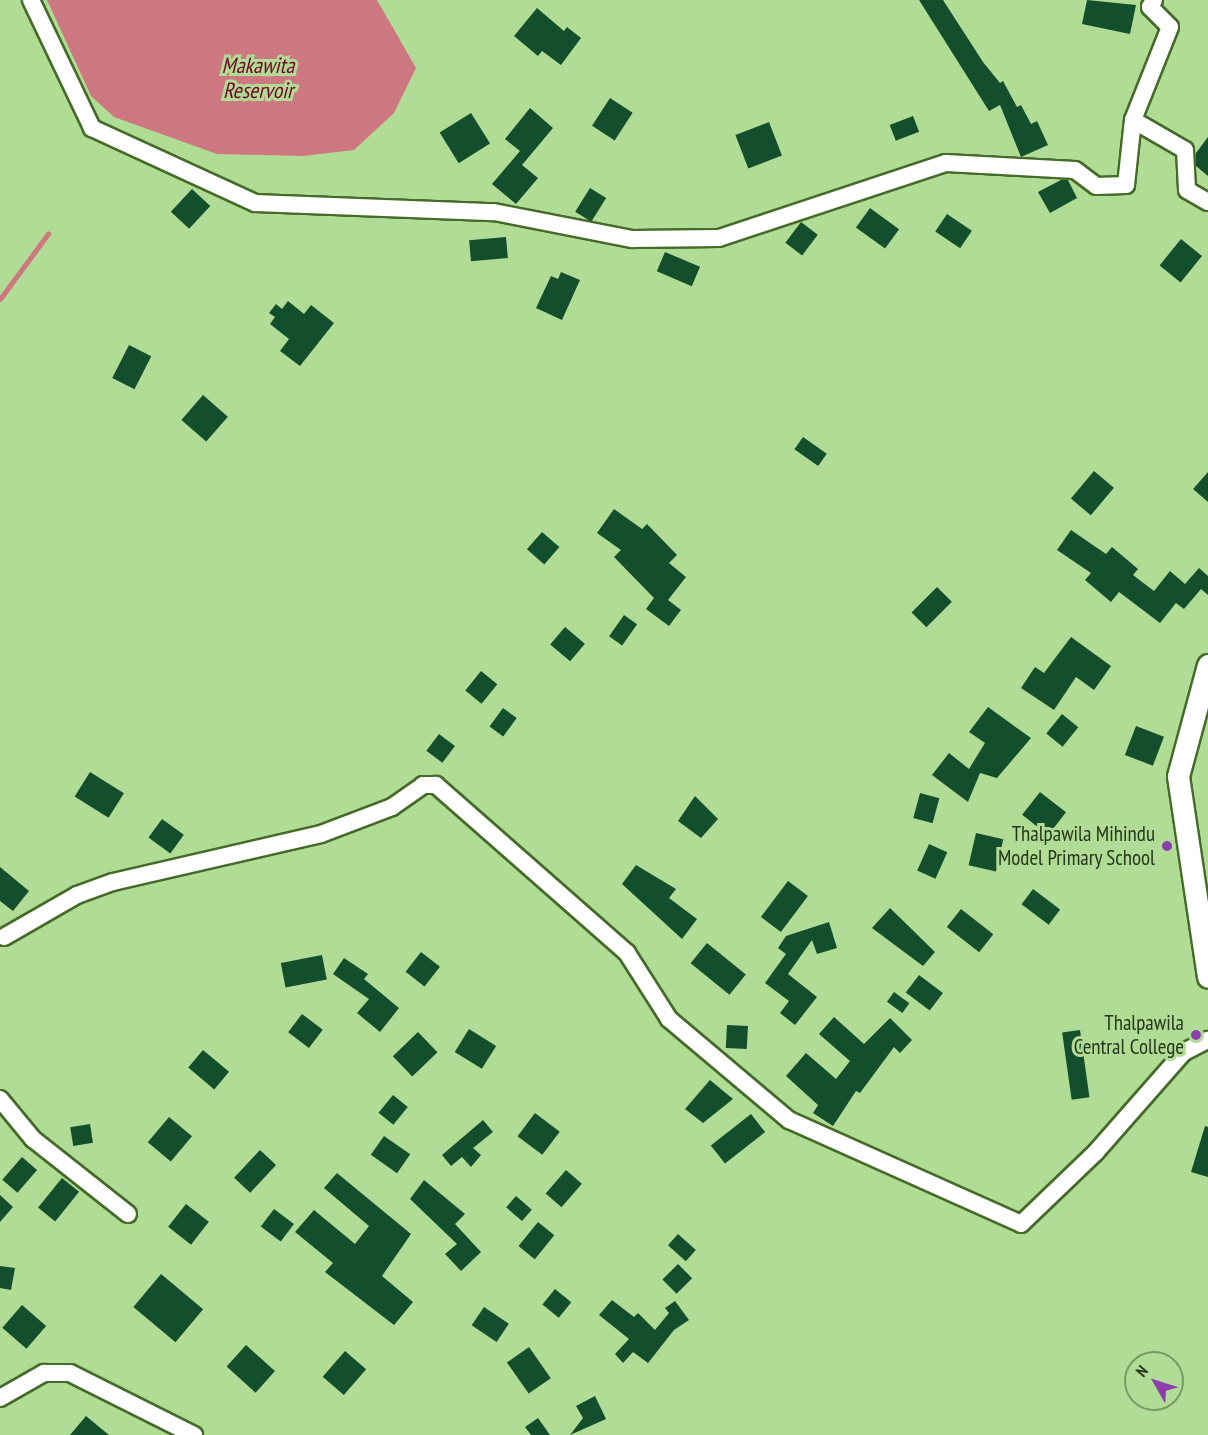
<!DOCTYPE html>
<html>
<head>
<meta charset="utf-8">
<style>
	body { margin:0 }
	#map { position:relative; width:1208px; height:1435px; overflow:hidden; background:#b1dc95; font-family:"PT Sans Narrow",sans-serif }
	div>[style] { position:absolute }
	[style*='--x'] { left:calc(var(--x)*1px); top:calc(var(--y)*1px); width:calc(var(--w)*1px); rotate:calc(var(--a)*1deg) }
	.water>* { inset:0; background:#cd7881 }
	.stream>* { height:4.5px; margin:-2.25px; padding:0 2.25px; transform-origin:2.25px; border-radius:2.25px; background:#cd7881 }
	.building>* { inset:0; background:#144f2d; transform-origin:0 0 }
	.roads { filter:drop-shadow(2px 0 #456b29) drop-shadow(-2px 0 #456b29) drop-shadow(0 2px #456b29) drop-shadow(0 -2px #456b29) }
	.minor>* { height:16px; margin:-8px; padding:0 8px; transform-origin:8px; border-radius:8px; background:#fff }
	.major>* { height:21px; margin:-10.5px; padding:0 10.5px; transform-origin:10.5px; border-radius:10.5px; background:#fff }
	.dots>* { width:16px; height:16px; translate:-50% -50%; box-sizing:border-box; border:3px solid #b1dc95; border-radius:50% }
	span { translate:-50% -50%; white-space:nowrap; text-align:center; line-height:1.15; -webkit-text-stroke:6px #b1dc95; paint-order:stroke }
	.poi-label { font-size:21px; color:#26371b }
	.right { translate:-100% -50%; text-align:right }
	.water-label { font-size:22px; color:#740827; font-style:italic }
	.north { position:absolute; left:1124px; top:1351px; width:60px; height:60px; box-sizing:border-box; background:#b1dc95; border:2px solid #799a64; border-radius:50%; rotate:309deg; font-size:16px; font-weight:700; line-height:24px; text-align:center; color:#26371b }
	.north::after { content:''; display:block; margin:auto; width:21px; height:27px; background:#8c3eaf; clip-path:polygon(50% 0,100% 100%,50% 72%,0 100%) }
</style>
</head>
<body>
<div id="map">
	<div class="water">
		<div style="clip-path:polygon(47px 0,377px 0,416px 68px,394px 113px,354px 150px,303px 156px,217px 154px,114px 117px,91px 96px)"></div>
	</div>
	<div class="stream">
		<div style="--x:0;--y:299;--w:81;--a:-53.6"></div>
	</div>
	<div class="building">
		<div style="clip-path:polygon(919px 0,943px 0,983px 62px,1000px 83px,1003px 81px,1017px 107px,1021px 105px,1031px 124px,1037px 121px,1048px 145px,1021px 157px,1000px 105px,989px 111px)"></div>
		<div style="clip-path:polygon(1087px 0,1136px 5px,1130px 34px,1082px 24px)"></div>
		<div style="clip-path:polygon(537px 8px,564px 31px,567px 27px,581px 38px,561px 65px,542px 51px,538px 56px,514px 36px)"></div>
		<div style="left:610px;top:98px;width:27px;height:33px;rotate:33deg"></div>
		<div style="clip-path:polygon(530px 108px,553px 128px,522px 165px,538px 178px,516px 204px,492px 184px,520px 151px,505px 139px)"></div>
		<div style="left:471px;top:113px;width:36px;height:37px;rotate:58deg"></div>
		<div style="left:913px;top:116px;width:17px;height:25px;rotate:69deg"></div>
		<div style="left:769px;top:122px;width:36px;height:36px;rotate:69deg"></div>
		<div style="clip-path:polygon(1208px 137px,1208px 176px,1196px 166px,1196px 153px)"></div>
		<div style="clip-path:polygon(1061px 180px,1068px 180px,1077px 198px,1050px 213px,1038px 192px)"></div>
		<div style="left:590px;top:188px;width:19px;height:28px;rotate:32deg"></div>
		<div style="left:192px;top:189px;width:25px;height:31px;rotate:43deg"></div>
		<div style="left:870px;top:208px;width:36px;height:24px;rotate:36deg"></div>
		<div style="left:947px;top:214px;width:30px;height:21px;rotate:34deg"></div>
		<div style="left:801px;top:222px;width:21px;height:26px;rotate:37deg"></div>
		<div style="left:506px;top:237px;width:21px;height:37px;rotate:85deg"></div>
		<div style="left:1181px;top:239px;width:27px;height:34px;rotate:39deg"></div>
		<div style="left:665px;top:252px;width:38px;height:21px;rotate:23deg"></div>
		<div style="clip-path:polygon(561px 272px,580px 280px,562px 320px,536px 308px,551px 276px,558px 279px)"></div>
		<div style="clip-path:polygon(288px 301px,304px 314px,311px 305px,334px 323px,300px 366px,280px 351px,289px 339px,270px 324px,275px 317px,269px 313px,276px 304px,282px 309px)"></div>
		<div style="left:129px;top:345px;width:25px;height:37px;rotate:27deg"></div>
		<div style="left:203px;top:395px;width:33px;height:33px;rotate:41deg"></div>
		<div style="left:803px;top:437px;width:29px;height:15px;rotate:35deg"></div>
		<div style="left:1094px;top:471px;width:26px;height:36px;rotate:40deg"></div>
		<div style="clip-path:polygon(1208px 472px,1208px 502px,1193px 489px)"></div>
		<div style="clip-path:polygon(614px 509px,642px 529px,647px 524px,677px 555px,669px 563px,686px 577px,668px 600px,681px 610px,669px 626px,646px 609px,654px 598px,614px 557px,621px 550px,597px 533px)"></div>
		<div style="clip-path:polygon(1071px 530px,1106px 554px,1112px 547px,1138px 569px,1133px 575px,1154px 591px,1170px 571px,1185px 584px,1199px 568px,1208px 576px,1208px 595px,1201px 589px,1184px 609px,1176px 603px,1160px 623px,1119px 592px,1111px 602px,1085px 580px,1091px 573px,1057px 550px)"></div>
		<div style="left:542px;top:532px;width:23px;height:23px;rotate:41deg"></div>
		<div style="left:937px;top:587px;width:21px;height:36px;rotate:45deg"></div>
		<div style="left:624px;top:615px;width:16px;height:26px;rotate:35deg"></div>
		<div style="left:565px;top:627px;width:26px;height:23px;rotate:40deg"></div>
		<div style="clip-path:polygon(1071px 637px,1111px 666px,1094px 690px,1076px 677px,1054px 710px,1021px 688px,1035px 667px,1044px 673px)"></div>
		<div style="left:481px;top:671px;width:21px;height:25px;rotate:39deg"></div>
		<div style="clip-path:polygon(988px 707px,1031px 738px,997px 778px,980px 773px,968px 802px,932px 775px,949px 753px,969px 769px,985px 743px,969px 732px)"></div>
		<div style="left:503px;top:708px;width:17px;height:23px;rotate:36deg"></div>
		<div style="left:1062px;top:714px;width:21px;height:25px;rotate:39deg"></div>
		<div style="left:1136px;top:726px;width:30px;height:31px;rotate:21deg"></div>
		<div style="left:439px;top:734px;width:20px;height:21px;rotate:37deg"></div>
		<div style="left:90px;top:772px;width:40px;height:29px;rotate:32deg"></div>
		<div style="left:1040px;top:792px;width:33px;height:29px;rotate:38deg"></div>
		<div style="left:920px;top:793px;width:20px;height:26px;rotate:15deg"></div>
		<div style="clip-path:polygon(695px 796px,718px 819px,701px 838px,678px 821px)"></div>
		<div style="left:162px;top:819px;width:27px;height:23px;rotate:36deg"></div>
		<div style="left:976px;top:833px;width:28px;height:33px;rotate:13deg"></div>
		<div style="left:929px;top:844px;width:20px;height:29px;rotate:24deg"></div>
		<div style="clip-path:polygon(636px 865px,676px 889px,669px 898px,697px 919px,682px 939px,622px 884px)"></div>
		<div style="clip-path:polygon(0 867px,29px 891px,13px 911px,0 901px)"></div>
		<div style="left:788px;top:881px;width:25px;height:45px;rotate:37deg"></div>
		<div style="left:1033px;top:889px;width:34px;height:19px;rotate:37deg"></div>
		<div style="clip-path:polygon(890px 908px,935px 952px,923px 966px,872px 928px)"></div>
		<div style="left:961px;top:909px;width:41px;height:23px;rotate:38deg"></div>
		<div style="clip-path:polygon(829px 922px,837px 948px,817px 954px,812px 940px,788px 974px,817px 997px,795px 1025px,780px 1013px,789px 1001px,765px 983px,786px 954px,778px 948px,786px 936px)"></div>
		<div style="left:707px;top:943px;width:50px;height:26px;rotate:39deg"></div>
		<div style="left:421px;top:952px;width:24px;height:25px;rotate:38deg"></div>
		<div style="left:322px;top:955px;width:25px;height:42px;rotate:79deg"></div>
		<div style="clip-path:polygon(344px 958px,368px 974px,364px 979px,399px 1008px,380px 1032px,357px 1013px,369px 999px,333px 974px)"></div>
		<div style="left:919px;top:975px;width:30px;height:22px;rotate:37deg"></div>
		<div style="left:894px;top:992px;width:19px;height:12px;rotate:36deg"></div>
		<div style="left:302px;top:1014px;width:26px;height:23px;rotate:37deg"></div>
		<div style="clip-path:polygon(834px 1017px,864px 1044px,890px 1018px,912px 1040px,900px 1053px,894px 1047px,860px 1093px,856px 1091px,833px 1126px,813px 1113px,818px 1105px,786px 1076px,806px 1053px,836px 1079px,850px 1061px,819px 1034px)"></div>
		<div style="left:727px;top:1025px;width:21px;height:23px;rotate:3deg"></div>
		<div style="left:469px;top:1029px;width:32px;height:27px;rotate:32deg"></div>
		<div style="left:1080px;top:1030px;width:68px;height:18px;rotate:82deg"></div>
		<div style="left:418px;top:1032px;width:28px;height:35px;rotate:46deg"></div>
		<div style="left:203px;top:1050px;width:34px;height:23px;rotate:40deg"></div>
		<div style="clip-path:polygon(710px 1080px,733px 1099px,703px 1123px,685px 1109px)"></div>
		<div style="left:393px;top:1095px;width:19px;height:23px;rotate:39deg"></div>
		<div style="left:535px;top:1113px;width:31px;height:29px;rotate:37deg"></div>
		<div style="left:751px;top:1114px;width:23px;height:51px;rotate:52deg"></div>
		<div style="left:169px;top:1117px;width:30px;height:33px;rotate:40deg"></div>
		<div style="clip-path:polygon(483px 1120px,493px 1132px,473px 1148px,481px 1155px,471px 1167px,462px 1157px,451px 1166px,442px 1155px)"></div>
		<div style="left:90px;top:1124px;width:19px;height:20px;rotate:81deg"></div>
		<div style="clip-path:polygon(1205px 1126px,1208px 1127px,1208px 1177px,1191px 1172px)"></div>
		<div style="left:384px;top:1136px;width:32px;height:23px;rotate:35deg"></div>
		<div style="left:260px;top:1150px;width:22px;height:38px;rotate:43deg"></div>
		<div style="left:22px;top:1157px;width:20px;height:30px;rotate:41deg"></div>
		<div style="left:566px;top:1170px;width:21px;height:31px;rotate:41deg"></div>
		<div style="clip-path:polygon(337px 1173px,411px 1234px,382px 1276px,413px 1302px,394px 1325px,325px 1272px,333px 1263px,295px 1232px,314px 1210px,355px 1244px,369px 1226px,324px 1188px)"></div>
		<div style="left:62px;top:1178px;width:22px;height:38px;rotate:39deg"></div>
		<div style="clip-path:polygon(424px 1180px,465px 1214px,455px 1224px,481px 1252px,461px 1271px,445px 1254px,457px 1244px,410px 1199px)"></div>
		<div style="clip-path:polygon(0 1195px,13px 1207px,0 1222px)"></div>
		<div style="left:516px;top:1196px;width:21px;height:15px;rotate:41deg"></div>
		<div style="left:186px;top:1204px;width:29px;height:29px;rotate:38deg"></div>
		<div style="left:274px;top:1209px;width:25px;height:22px;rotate:37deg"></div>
		<div style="left:538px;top:1222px;width:21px;height:31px;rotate:39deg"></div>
		<div style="left:678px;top:1234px;width:24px;height:15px;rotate:42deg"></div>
		<div style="left:678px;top:1264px;width:20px;height:22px;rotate:45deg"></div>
		<div style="clip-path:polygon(0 1266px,15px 1268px,11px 1290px,0 1288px)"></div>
		<div style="left:161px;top:1274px;width:55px;height:43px;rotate:40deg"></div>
		<div style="left:555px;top:1289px;width:21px;height:20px;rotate:39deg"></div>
		<div style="clip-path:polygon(612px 1300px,634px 1317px,638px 1313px,655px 1330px,669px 1313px,665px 1308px,675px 1301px,689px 1320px,674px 1330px,648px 1363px,633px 1352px,623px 1363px,615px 1354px,629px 1339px,599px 1315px)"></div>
		<div style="left:22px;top:1305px;width:32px;height:30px;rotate:41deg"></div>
		<div style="left:484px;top:1307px;width:30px;height:22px;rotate:34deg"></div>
		<div style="left:246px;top:1345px;width:39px;height:29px;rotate:42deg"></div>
		<div style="left:529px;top:1347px;width:38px;height:27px;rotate:55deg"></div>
		<div style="left:345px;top:1351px;width:28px;height:34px;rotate:41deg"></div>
		<div style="clip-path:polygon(595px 1396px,606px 1419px,570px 1435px,583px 1418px,576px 1406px)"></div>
		<div style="clip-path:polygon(86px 1416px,109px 1435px,70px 1435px)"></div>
		<div style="clip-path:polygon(538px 1418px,550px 1435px,531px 1435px,525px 1427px)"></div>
	</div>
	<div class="roads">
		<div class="minor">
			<div style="--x:31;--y:0;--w:142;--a:64.5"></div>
			<div style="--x:92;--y:128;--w:179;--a:24.7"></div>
			<div style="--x:255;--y:203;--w:239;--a:2.2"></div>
			<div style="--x:494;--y:212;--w:141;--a:11.1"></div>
			<div style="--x:632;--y:239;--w:87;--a:-0.7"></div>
			<div style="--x:719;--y:238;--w:239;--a:-18.3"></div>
			<div style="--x:946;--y:163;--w:129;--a:3.1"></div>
			<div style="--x:1075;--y:170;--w:26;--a:37"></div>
			<div style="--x:1096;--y:186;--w:30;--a:-2"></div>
			<div style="--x:1126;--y:185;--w:65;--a:-83.9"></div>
			<div style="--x:1154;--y:0;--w:8;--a:120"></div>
			<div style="--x:1150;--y:7;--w:28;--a:45"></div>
			<div style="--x:1170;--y:27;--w:100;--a:111.7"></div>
			<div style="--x:1133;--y:120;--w:60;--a:30"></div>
			<div style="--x:1185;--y:150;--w:40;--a:87.1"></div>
			<div style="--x:1187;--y:190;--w:24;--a:30"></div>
			<div style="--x:4;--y:937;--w:84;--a:-29.9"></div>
			<div style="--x:77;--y:895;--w:38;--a:-20"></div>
			<div style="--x:113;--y:882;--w:213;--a:-13"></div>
			<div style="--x:321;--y:834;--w:76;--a:-20.8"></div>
			<div style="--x:392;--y:807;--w:38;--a:-35"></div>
			<div style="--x:423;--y:785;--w:13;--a:0"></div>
			<div style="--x:436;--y:785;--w:254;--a:41.3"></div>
			<div style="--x:627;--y:953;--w:78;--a:57.5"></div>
			<div style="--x:669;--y:1019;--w:157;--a:40.1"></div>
			<div style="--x:789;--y:1120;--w:254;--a:24.1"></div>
			<div style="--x:1021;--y:1224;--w:104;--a:-43.8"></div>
			<div style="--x:1096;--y:1152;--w:133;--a:-48.7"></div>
			<div style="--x:1184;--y:1052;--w:27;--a:-27"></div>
			<div style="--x:0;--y:1099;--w:52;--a:50.5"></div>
			<div style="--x:33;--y:1139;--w:121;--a:38.3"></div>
			<div style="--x:0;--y:1398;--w:51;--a:-29.6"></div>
			<div style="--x:44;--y:1373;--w:26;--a:0"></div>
			<div style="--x:70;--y:1373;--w:139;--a:26.6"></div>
		</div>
		<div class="major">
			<div style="--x:1208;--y:665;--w:115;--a:105.1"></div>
			<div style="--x:1178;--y:776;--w:203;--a:81.5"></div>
		</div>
	</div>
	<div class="dots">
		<div style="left:1167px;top:846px;background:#8c3eaf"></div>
		<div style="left:1196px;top:1035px;background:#8c3eaf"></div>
	</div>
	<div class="poi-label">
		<span class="right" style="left:1155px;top:846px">Thalpawila Mihindu<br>Model Primary School</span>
		<span class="right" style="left:1184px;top:1035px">Thalpawila<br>Central College</span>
	</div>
	<div class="water-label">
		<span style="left:258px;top:78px">Makawita<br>Reservoir</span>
	</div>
	<div class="north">N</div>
</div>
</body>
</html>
